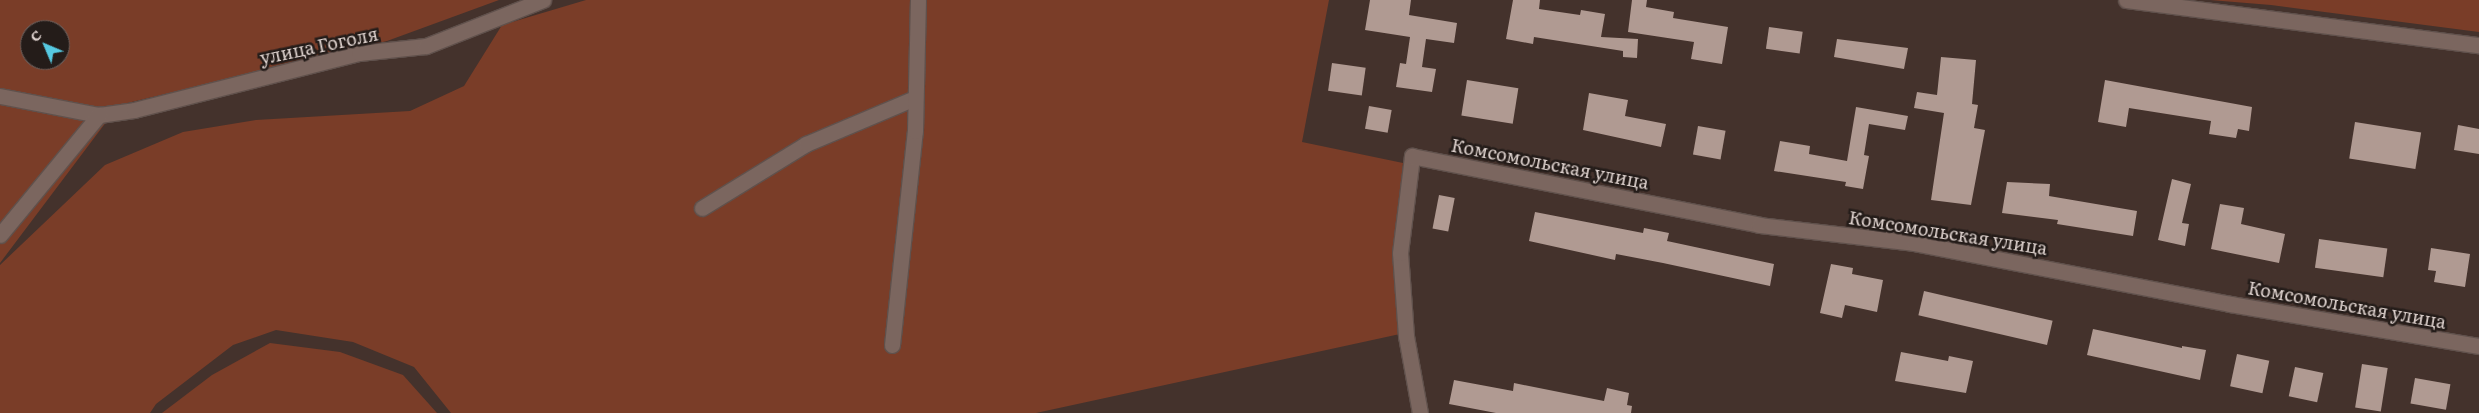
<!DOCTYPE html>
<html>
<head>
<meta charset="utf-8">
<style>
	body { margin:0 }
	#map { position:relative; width:2479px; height:413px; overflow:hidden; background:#44322c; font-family:Literata,serif }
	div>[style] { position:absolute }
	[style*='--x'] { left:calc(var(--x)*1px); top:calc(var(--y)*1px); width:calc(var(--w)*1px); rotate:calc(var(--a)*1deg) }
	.green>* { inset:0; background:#7a3d28 }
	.building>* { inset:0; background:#b09a92; transform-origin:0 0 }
	.roads { filter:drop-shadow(1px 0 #60514c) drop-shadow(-1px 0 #60514c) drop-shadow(0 1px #60514c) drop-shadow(0 -1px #60514c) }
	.minor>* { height:15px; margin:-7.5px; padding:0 7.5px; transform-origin:7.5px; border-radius:7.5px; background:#7b665f }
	span { translate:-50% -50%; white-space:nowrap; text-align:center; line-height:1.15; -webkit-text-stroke:5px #241c19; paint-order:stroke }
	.street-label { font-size:18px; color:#ddd1cd }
	.north { position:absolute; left:20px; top:20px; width:50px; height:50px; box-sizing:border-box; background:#241c19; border:1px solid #6e6461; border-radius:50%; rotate:315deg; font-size:14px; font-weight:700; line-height:20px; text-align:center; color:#ddd1cd }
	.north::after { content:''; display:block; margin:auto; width:18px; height:22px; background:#56c9e1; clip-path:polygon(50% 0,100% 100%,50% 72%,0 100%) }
</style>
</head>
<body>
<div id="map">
	<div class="green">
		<div style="clip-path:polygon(evenodd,0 0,499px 0,387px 41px,119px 105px,0 263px,0 0,30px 30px,60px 30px,60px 60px,30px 60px,30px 30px)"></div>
		<div style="clip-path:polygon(586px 0,1329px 0,1302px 142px,1403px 163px,1395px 257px,1400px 334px,1036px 413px,451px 413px,414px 367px,353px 342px,276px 330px,233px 345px,156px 404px,150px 413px,0 413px,0 265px,105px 165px,183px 132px,256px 120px,410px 111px,464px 86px,502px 25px)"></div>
		<div style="clip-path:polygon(2210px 0,2479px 0,2479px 32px,2271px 5px)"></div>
		<div style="clip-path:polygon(270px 343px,340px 352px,403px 375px,437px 413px,162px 413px,212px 375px)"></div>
	</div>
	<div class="building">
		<div style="clip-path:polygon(1370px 0,1411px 0,1409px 15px,1457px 23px,1454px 43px,1426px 39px,1422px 67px,1436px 69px,1432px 92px,1396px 87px,1400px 63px,1406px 64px,1410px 37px,1365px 30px)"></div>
		<div style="clip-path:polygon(1513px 0,1540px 0,1539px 9px,1580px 15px,1581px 10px,1605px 14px,1601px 37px,1638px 39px,1637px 58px,1623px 57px,1623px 51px,1534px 37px,1533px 44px,1506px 39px)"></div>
		<div style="clip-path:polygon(1632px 0,1647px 0,1646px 7px,1674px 12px,1673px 18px,1728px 27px,1722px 64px,1691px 59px,1694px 42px,1628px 32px)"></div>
		<div style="left:1769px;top:27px;width:34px;height:22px;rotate:8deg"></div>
		<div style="clip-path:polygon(1837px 39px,1908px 48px,1904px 69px,1834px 57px)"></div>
		<div style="clip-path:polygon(1941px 57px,1976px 60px,1972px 104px,1978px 105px,1974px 128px,1985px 130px,1971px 205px,1931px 200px,1944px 113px,1914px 108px,1917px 92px,1937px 95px)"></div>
		<div style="left:1332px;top:63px;width:34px;height:28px;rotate:8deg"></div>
		<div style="left:1467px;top:80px;width:52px;height:36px;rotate:9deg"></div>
		<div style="clip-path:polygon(2105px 80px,2252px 107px,2249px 131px,2238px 129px,2236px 138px,2209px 134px,2211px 121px,2129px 108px,2126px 127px,2098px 122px)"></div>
		<div style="clip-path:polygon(1589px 93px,1628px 100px,1625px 116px,1666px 124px,1661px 147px,1583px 130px)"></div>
		<div style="left:1369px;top:106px;width:23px;height:23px;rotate:10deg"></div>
		<div style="clip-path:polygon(1856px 107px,1908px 116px,1905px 130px,1869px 124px,1864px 155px,1869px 156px,1863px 189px,1845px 186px,1846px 182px,1774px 171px,1780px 141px,1810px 146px,1809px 154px,1847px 161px)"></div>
		<div style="left:2355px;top:122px;width:67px;height:37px;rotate:9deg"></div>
		<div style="clip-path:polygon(2458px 125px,2479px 129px,2479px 154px,2454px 150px)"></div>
		<div style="left:1698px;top:126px;width:28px;height:29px;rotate:10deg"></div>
		<div style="clip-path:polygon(2172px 179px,2191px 184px,2182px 223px,2189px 224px,2185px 246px,2158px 240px)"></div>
		<div style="clip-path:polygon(2007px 182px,2050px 184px,2049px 196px,2137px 211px,2133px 236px,2057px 224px,2058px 220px,2002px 213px)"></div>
		<div style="left:1439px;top:195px;width:16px;height:34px;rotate:11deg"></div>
		<div style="clip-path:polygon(2220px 204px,2244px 208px,2241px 224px,2285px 234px,2279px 263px,2211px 249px)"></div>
		<div style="clip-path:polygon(1535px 212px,1643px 233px,1644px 228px,1669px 233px,1667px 241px,1774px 264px,1770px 286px,1663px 263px,1616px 254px,1615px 260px,1529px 241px)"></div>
		<div style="left:2319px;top:239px;width:69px;height:29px;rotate:8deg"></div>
		<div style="clip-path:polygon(2431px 248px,2470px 254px,2465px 287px,2434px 282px,2436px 271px,2428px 270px)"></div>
		<div style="clip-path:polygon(1831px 264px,1853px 268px,1852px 274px,1883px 280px,1877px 312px,1845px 305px,1842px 318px,1820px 313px)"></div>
		<div style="left:1924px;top:291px;width:132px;height:25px;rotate:13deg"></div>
		<div style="clip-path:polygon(2093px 329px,2182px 348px,2182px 346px,2206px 350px,2200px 380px,2087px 355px)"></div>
		<div style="clip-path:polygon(1901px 352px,1948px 361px,1949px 356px,1973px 361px,1966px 393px,1895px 381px)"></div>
		<div style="left:2237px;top:354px;width:33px;height:33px;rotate:12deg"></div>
		<div style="left:2362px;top:364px;width:26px;height:44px;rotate:9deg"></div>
		<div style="left:2295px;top:367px;width:29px;height:30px;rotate:12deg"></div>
		<div style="left:2415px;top:378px;width:36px;height:26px;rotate:10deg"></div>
		<div style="clip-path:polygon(1454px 380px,1513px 391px,1514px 383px,1604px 401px,1607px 388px,1629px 393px,1627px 405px,1632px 406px,1631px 413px,1496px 413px,1449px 404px)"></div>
	</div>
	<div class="roads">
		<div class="minor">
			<div style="--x:2126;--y:0;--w:356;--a:7.3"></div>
			<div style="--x:0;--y:96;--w:101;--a:10.9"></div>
			<div style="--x:99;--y:115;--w:35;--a:-8"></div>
			<div style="--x:134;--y:110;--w:232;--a:-14.2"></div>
			<div style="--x:359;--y:53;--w:67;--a:-6"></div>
			<div style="--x:426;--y:46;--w:126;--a:-21.5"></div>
			<div style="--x:702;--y:208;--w:122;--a:-31.6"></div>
			<div style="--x:806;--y:144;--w:118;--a:-22.9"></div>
			<div style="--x:0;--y:235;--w:156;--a:-50.5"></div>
			<div style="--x:892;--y:345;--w:215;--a:-83.9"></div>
			<div style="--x:915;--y:131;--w:131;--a:-88.7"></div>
			<div style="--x:1420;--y:413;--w:78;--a:-100.3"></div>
			<div style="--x:1406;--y:336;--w:83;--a:-94.1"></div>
			<div style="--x:1400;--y:253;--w:98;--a:-82.9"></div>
			<div style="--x:1412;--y:156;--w:354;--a:11.2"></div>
			<div style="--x:1759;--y:225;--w:156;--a:6.6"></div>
			<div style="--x:1914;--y:243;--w:322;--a:10.9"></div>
			<div style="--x:2230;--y:304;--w:253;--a:9.6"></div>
		</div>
	</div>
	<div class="street-label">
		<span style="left:319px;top:46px;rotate:-12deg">улица Гоголя</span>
		<span style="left:1550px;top:164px;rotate:11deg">Комсомольская улица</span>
		<span style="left:1948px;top:233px;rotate:9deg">Комсомольская улица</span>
		<span style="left:2347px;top:305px;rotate:10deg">Комсомольская улица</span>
	</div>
	<div class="north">С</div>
</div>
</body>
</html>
